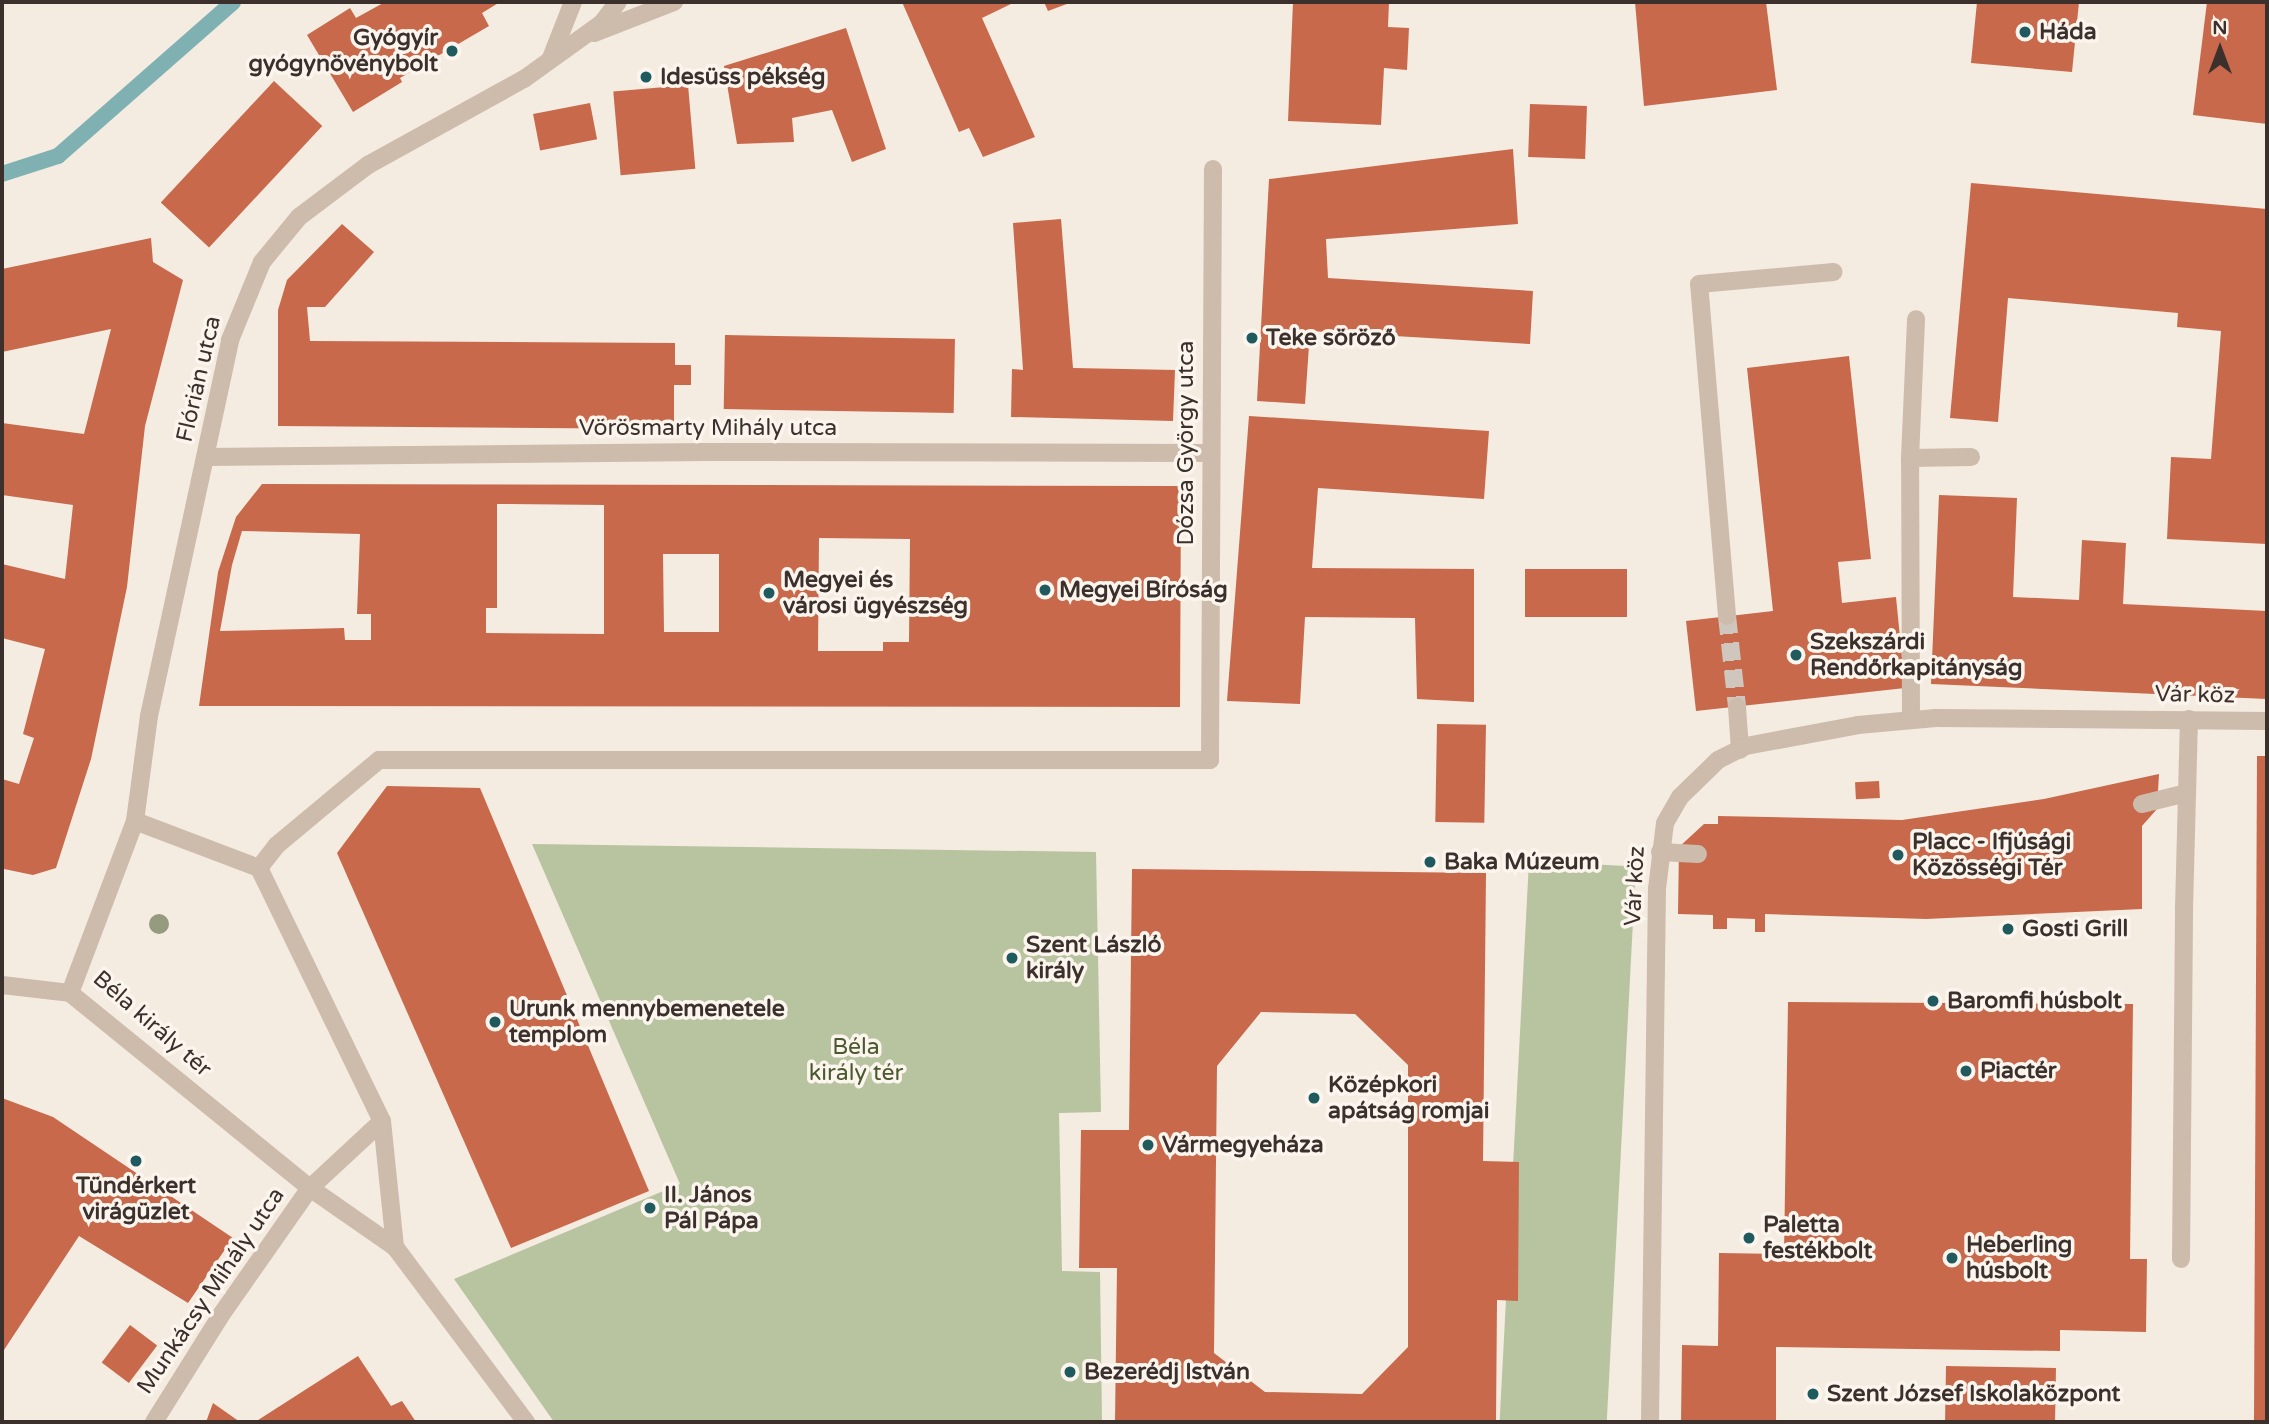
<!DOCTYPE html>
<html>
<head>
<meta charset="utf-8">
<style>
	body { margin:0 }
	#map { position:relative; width:2269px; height:1424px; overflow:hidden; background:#f4ebe1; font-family:"Varela Round",sans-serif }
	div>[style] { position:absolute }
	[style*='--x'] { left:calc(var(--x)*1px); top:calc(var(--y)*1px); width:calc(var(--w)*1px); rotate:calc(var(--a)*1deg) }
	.green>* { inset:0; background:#b8c4a0; transform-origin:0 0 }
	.stream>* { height:16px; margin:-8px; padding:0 8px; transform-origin:8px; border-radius:8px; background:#7fb0b2 }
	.building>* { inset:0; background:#c8694b; transform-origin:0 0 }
	.minor-tunnel>* { height:18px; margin-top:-9px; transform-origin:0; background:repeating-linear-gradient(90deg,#cfc6bd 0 18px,transparent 0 27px) }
	.minor>* { height:18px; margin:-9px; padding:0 9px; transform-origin:9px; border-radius:9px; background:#cdbbac }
	.trees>* { width:20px; height:20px; margin:-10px; border-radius:50%; background:#969b7f }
	.dots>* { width:19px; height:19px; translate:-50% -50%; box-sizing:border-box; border:4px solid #fbf5ee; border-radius:50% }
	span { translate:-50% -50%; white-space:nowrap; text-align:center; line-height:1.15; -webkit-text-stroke:7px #fbf5ee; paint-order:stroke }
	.poi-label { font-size:23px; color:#3b302b; font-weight:700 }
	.left { translate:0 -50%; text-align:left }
	.right { translate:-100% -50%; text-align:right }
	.street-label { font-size:23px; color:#3b302b }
	.park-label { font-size:23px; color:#4a5a2e }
	.frame { position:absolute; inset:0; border:4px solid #3b302b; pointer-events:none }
	.north { position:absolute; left:2185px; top:14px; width:70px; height:70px; -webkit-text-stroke:5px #fbf5ee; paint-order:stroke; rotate:0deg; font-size:19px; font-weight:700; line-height:28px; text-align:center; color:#3b302b }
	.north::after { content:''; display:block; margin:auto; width:24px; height:32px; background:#3b302b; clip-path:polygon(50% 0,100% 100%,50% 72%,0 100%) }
</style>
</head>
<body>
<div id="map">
	<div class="green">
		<div style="clip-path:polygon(532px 844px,1096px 852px,1101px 1112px,1059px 1113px,1062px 1271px,1100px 1272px,1102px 1422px,554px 1422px,454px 1279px,680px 1184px)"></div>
		<div style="left:1529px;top:861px;width:107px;height:561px;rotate:3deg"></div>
	</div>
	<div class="stream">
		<div style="--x:2;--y:174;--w:59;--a:-17.8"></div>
		<div style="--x:58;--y:156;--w:233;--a:-41.3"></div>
	</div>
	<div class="building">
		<div style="clip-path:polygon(385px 2px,500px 2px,482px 13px,489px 26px,400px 78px,402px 82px,353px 112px,307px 35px,350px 8px,356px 18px)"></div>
		<div style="clip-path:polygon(902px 2px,1015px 2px,982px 18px,1035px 137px,983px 157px,969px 128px,959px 132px)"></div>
		<div style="clip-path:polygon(1044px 2px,1072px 2px,1048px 11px)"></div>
		<div style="clip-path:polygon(1293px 2px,1389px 2px,1388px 27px,1409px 28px,1407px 70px,1384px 68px,1381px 125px,1288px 121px)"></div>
		<div style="clip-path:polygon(1635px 2px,1766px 2px,1777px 90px,1644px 106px)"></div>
		<div style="clip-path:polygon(1977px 2px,2079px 2px,2072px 72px,1971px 63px)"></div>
		<div style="clip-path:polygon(2207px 2px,2267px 2px,2267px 124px,2193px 115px)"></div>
		<div style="clip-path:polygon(846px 28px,886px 149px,852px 162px,832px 110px,792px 118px,794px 142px,737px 144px,724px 66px)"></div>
		<div style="left:274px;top:81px;width:66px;height:166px;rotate:43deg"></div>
		<div style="left:688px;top:85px;width:84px;height:75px;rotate:85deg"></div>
		<div style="left:590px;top:103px;width:37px;height:58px;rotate:79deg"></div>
		<div style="left:1530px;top:104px;width:57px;height:53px;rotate:2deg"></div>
		<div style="clip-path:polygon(1513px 149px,1518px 224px,1326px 239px,1328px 278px,1533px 291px,1530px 344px,1310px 331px,1305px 404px,1257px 401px,1269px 179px)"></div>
		<div style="clip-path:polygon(1971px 183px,2267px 209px,2267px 544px,2167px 539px,2171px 457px,2211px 459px,2221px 331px,2177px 327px,2178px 313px,2008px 298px,1998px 422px,1950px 418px)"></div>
		<div style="clip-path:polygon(1061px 219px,1073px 368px,1175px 370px,1173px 421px,1011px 417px,1012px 369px,1023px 370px,1013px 223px)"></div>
		<div style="clip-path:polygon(342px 224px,374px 252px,325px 307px,307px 307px,310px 341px,675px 343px,675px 365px,691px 365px,691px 385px,674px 385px,674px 429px,278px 426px,278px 310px,287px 280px)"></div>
		<div style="clip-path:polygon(151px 238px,153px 262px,183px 280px,145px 426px,127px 587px,91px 759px,56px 868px,33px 875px,4px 869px,2px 869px,2px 779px,19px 784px,34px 738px,23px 734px,45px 649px,2px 638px,2px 564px,65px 579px,73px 505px,2px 495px,2px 423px,84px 434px,111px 329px,2px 352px,2px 269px)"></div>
		<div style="left:725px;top:335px;width:230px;height:74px;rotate:1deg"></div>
		<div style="clip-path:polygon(1849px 356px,1871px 559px,1838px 562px,1842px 603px,1896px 597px,1905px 688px,1696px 711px,1686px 621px,1773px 611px,1747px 368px)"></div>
		<div style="clip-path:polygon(1249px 416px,1489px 431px,1484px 499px,1318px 488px,1312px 568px,1474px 569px,1474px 702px,1417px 699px,1415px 618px,1305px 617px,1300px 704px,1227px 701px)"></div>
		<div style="clip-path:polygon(evenodd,262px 484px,1181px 486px,1180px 707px,199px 706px,218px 572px,236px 517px,262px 484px,497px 504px,604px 505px,604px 634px,486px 633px,486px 608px,497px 608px,497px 504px,262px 484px,242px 531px,360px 534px,357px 614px,371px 614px,371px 640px,345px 640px,344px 628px,220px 631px,232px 565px,242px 531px,262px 484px,819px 538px,910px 539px,909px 642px,883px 642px,883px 651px,818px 651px,819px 538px,262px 484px,663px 554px,719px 554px,719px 632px,664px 632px,663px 554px)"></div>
		<div style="clip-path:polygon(1939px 495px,2017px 498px,2013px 597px,2079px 600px,2082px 540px,2126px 543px,2123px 604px,2267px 611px,2267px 699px,1931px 684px)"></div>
		<div style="left:1525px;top:569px;width:102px;height:48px"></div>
		<div style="left:1437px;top:724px;width:49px;height:98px;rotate:1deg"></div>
		<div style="clip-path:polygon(2257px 756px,2267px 756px,2267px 1422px,2254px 1422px)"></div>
		<div style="clip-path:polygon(2159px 774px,2157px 809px,2142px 826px,2142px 909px,1926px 919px,1765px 914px,1765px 932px,1755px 932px,1755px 919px,1727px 918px,1727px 929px,1713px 929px,1713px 915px,1678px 914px,1679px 847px,1704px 824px,1718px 824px,1718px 816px,1902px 820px,2044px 799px)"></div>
		<div style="left:1879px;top:781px;width:17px;height:24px;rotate:87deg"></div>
		<div style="clip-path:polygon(387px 786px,480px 788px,649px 1191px,511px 1248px,337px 853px)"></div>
		<div style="clip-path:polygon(evenodd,1132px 869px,1486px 873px,1483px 1161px,1519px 1162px,1518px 1301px,1497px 1300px,1496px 1422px,1115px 1422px,1117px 1268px,1079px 1268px,1081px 1130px,1129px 1130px,1132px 869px,1261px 1012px,1355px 1014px,1408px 1065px,1408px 1347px,1362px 1394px,1265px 1392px,1214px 1353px,1217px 1066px,1261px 1012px)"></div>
		<div style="clip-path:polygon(1788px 1002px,2133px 1004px,2130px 1259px,2147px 1259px,2146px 1332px,2060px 1330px,2060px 1351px,1776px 1347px,1776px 1422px,1681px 1422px,1682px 1345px,1718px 1346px,1719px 1253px,1784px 1254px)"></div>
		<div style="clip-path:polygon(2px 1098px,53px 1117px,233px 1238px,188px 1303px,79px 1236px,2px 1353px)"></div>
		<div style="left:130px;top:1325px;width:34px;height:47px;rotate:37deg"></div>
		<div style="clip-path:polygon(358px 1356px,391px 1406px,402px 1401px,416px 1422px,255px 1422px)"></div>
		<div style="left:1946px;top:1366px;width:110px;height:56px;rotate:1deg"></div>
		<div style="clip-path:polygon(213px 1403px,240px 1422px,206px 1422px)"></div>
	</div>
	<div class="minor-tunnel">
		<div style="--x:1727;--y:616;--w:92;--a:83.7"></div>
	</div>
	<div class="minor">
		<div style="--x:594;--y:33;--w:86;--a:-21.2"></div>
		<div style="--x:551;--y:58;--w:60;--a:-68.6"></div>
		<div style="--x:206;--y:457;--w:501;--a:-0.57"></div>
		<div style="--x:707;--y:452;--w:503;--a:0.11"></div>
		<div style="--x:1910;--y:458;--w:61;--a:-0.9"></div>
		<div style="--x:1727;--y:616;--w:333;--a:-94.8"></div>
		<div style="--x:1699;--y:284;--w:135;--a:-5.1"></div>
		<div style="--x:1737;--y:707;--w:43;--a:86"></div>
		<div style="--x:1911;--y:719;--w:261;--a:-90.2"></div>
		<div style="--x:1910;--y:458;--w:139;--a:-87.5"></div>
		<div style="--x:2142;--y:804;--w:46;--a:-13.7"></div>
		<div style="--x:135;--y:821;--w:133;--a:20.8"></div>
		<div style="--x:259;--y:868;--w:281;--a:64.1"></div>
		<div style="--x:382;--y:1121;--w:127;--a:84.1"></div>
		<div style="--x:1660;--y:852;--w:38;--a:3"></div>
		<div style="--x:259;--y:868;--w:29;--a:-52"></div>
		<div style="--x:277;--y:845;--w:133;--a:-39.8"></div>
		<div style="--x:379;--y:760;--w:831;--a:0"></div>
		<div style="--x:1210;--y:760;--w:591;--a:-89.71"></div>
		<div style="--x:2;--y:985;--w:68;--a:6.7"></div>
		<div style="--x:70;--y:993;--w:184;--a:-69.3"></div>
		<div style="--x:135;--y:821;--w:106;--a:-82.4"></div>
		<div style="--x:149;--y:716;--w:385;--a:-77.8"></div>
		<div style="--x:230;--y:340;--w:84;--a:-67.7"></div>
		<div style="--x:262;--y:262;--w:58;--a:-50.6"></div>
		<div style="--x:299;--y:217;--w:86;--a:-37"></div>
		<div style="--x:368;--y:165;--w:178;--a:-28.9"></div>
		<div style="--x:524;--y:79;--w:96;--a:-35.7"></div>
		<div style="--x:602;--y:23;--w:26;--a:-53"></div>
		<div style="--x:70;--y:993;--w:309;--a:39.1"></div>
		<div style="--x:310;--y:1188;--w:103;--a:34.8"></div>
		<div style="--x:395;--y:1247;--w:219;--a:53.2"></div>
		<div style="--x:2181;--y:1259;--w:350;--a:-89.5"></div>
		<div style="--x:2184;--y:909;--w:190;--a:-88.5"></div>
		<div style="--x:154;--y:1422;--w:126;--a:-57.9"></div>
		<div style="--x:221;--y:1315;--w:155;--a:-55"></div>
		<div style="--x:310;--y:1188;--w:98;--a:-42.9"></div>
		<div style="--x:1650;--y:1422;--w:533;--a:-89.25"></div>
		<div style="--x:1657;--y:889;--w:66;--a:-83.1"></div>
		<div style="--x:1665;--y:823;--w:30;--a:-60"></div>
		<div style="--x:1680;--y:797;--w:53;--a:-44.2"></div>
		<div style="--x:1718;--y:760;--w:31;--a:-27"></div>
		<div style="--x:1746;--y:746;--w:114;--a:-10.6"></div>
		<div style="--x:1858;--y:725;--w:78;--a:-5.1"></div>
		<div style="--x:1936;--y:718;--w:331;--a:0.5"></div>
	</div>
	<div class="trees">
		<div style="left:159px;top:924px"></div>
	</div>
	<div class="dots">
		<div style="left:2025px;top:32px;background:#1f5a5e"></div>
		<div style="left:452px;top:51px;background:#1f5a5e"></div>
		<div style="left:646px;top:77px;background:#1f5a5e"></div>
		<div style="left:1252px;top:338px;background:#1f5a5e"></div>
		<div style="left:1045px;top:590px;background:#1f5a5e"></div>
		<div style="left:769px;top:593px;background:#1f5a5e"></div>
		<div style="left:1796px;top:655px;background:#1f5a5e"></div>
		<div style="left:1898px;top:855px;background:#1f5a5e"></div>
		<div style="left:1430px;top:862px;background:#1f5a5e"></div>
		<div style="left:2008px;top:929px;background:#1f5a5e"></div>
		<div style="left:1012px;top:958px;background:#1f5a5e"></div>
		<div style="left:1933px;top:1001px;background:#1f5a5e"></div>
		<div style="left:495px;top:1022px;background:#1f5a5e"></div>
		<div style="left:1966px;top:1071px;background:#1f5a5e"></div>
		<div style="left:1314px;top:1098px;background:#1f5a5e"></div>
		<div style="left:1148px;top:1145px;background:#1f5a5e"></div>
		<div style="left:136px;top:1161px;background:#1f5a5e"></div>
		<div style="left:650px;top:1208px;background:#1f5a5e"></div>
		<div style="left:1749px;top:1238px;background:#1f5a5e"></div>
		<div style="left:1952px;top:1258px;background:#1f5a5e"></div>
		<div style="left:1070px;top:1372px;background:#1f5a5e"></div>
		<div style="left:1813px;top:1394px;background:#1f5a5e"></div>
	</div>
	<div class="poi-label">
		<span class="left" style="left:2039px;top:32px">Háda</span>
		<span class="right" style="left:438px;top:51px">Gyógyír<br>gyógynövénybolt</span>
		<span class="left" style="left:660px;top:77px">Idesüss pékség</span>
		<span class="left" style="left:1266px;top:338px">Teke söröző</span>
		<span class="left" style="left:783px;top:593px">Megyei és<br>városi ügyészség</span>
		<span class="left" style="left:1059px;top:590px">Megyei Bíróság</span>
		<span class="left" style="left:1810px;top:655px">Szekszárdi<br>Rendőrkapitányság</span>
		<span class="left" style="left:1912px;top:855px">Placc - Ifjúsági<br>Közösségi Tér</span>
		<span class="left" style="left:1444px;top:862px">Baka Múzeum</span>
		<span class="left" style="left:2022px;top:929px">Gosti Grill</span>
		<span class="left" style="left:1026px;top:958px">Szent László<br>király</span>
		<span class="left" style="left:1947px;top:1001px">Baromfi húsbolt</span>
		<span class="left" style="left:509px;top:1022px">Urunk mennybemenetele<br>templom</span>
		<span class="left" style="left:1980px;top:1071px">Piactér</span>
		<span class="left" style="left:1328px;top:1098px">Középkori<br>apátság romjai</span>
		<span class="left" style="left:1162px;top:1145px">Vármegyeháza</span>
		<span style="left:136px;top:1199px">Tündérkert<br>virágüzlet</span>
		<span class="left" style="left:664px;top:1208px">II. János<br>Pál Pápa</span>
		<span class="left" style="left:1763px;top:1238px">Paletta<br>festékbolt</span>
		<span class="left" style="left:1966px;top:1258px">Heberling<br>húsbolt</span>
		<span class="left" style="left:1084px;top:1372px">Bezerédj István</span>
		<span class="left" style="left:1827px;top:1394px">Szent József Iskolaközpont</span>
	</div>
	<div class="street-label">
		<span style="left:199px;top:379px;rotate:-77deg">Flórián utca</span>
		<span style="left:708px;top:428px">Vörösmarty Mihály utca</span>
		<span style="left:1186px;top:443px;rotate:-90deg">Dózsa György utca</span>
		<span style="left:2195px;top:695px;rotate:1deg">Vár köz</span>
		<span style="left:1635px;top:886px;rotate:-87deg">Vár köz</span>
		<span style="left:152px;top:1024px;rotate:41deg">Béla király tér</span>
		<span style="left:211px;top:1291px;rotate:-56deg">Munkácsy Mihály utca</span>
	</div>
	<div class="park-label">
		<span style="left:856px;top:1060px">Béla<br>király tér</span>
	</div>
	<div class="frame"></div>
	<div class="north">N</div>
</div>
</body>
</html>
